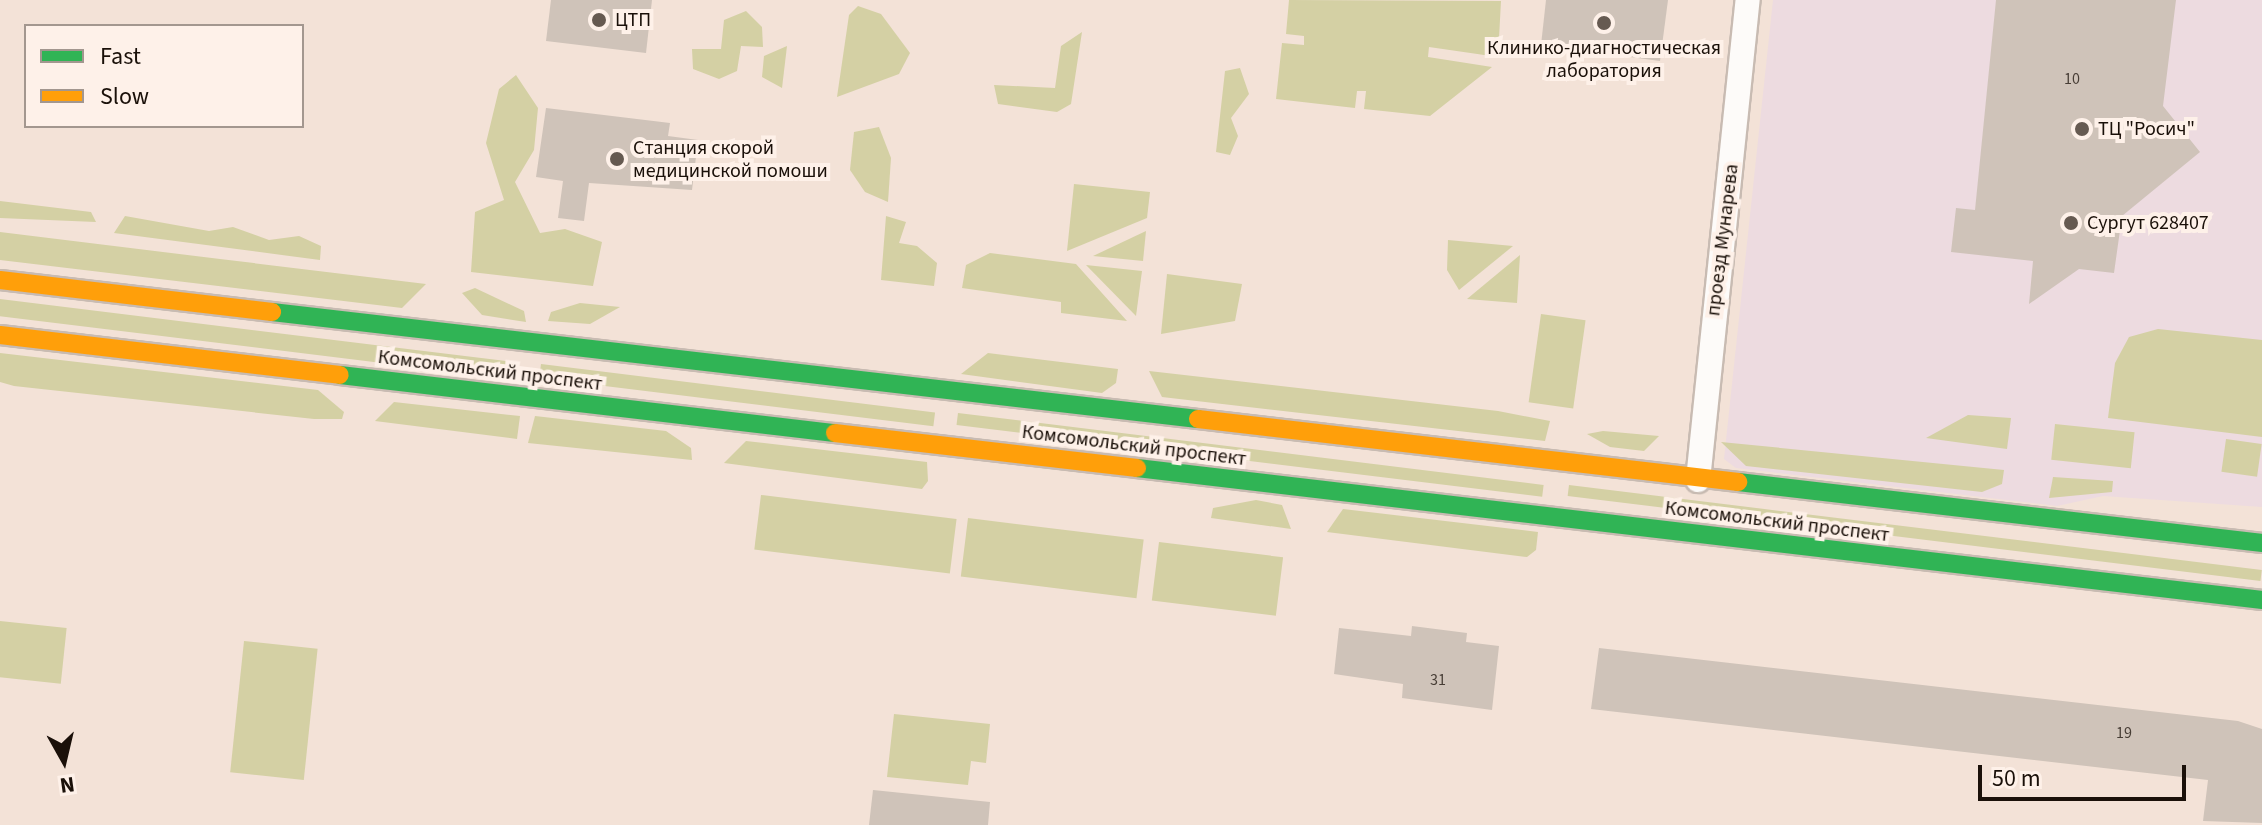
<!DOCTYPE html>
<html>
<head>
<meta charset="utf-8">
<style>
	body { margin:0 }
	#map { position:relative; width:2262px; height:825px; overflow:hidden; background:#f3e2d7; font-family:"Source Sans 3",sans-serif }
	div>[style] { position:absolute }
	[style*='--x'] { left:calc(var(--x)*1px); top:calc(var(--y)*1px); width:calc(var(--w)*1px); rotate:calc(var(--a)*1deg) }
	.commercial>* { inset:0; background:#eddbe0 }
	.green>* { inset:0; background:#d4d0a4; transform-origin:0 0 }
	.building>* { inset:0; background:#cfc3b9 }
	.roads { filter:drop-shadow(2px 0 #c8bbb2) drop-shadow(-2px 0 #c8bbb2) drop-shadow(0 2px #c8bbb2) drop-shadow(0 -2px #c8bbb2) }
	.street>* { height:24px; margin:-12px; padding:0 12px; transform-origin:12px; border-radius:12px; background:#fdfbf9 }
	.fast>* { height:18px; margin:-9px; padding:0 9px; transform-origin:9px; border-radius:9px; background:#30b455 }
	.slow>* { height:18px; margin:-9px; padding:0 9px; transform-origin:9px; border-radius:9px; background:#ff9f0a }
	.dots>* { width:22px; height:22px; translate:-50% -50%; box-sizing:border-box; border:4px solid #fef1e9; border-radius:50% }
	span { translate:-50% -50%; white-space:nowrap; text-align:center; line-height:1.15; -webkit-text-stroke:8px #fef1e9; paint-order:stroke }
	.number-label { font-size:16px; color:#473d35 }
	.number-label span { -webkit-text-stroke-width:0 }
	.poi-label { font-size:20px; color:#1a1009 }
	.left { translate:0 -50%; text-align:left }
	.street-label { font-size:20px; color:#1a1009 }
	.legend { position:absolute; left:24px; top:24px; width:280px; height:104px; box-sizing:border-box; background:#fef1e9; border:2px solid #a3978f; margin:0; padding:10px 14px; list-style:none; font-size:24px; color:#1a1009 }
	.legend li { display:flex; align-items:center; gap:16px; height:40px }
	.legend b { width:40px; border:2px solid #a3978f }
	.north { position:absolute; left:24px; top:721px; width:80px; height:80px; -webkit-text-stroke:6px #fef1e9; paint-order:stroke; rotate:172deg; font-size:22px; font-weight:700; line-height:32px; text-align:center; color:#1a1009 }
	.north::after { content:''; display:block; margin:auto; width:28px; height:36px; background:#1a1009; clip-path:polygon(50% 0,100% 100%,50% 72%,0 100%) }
	.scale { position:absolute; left:1978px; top:765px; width:208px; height:36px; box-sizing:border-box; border:4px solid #1a1009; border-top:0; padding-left:10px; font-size:24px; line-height:28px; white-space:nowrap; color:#1a1009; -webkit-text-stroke:6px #fef1e9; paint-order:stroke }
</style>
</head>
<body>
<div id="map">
	<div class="commercial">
		<div style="clip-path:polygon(1773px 0,2262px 0,2262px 507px,2103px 496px,2057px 506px,1736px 468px,1724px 459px)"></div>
	</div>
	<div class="green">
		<div style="clip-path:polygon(1289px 0,1501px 1px,1498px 57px,1429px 47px,1428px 57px,1492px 67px,1430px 116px,1364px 109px,1366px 91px,1357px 91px,1355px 108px,1276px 99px,1282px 43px,1304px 45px,1304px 36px,1286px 34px)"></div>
		<div style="clip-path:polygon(858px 6px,881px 14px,910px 53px,899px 74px,837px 97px,849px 15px)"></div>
		<div style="clip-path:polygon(746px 11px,762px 27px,763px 47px,741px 46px,737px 71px,719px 79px,693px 69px,692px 49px,721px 49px,724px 20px)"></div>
		<div style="clip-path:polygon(1082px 32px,1071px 104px,1057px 112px,998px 104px,994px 85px,1055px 88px,1061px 46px)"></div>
		<div style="clip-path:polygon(787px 46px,782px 88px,762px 77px,764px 56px)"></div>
		<div style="clip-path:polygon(1240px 68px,1249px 94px,1231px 118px,1238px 136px,1230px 155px,1216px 152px,1225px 71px)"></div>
		<div style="clip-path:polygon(516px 75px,538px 108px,534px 150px,515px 182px,540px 233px,565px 229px,602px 242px,593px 286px,471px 272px,475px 212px,504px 200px,486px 143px,499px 89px)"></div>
		<div style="clip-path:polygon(879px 127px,891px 158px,888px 202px,865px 192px,850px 170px,854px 132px)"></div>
		<div style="clip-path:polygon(1074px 184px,1150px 192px,1147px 218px,1067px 251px)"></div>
		<div style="clip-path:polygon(0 201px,91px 212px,96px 222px,0 218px)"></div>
		<div style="clip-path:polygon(125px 216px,209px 231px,233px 227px,269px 240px,299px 236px,321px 246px,320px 260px,114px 233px)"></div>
		<div style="clip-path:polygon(886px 216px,906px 222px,899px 243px,917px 246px,937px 263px,934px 286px,881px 280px)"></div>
		<div style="clip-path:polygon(1146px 231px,1143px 261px,1093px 256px)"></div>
		<div style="clip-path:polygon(0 232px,220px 259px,426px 284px,402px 308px,0 260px)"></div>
		<div style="clip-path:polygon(1448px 240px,1513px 246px,1459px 290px,1447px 270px)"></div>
		<div style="clip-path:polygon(990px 253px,1076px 264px,1127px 321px,1061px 313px,1061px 302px,962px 288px,966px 265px)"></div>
		<div style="clip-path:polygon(1520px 255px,1517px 303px,1467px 299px)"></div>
		<div style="clip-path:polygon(1086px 265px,1142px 271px,1136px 316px)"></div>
		<div style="clip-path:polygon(1167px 274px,1242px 284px,1235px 321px,1161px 334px)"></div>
		<div style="clip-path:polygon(475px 288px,524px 311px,526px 322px,482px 315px,462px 293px)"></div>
		<div style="left:0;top:299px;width:522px;height:17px;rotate:7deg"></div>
		<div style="clip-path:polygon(580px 303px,620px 307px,590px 324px,548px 321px,551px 312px)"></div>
		<div style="left:1541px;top:314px;width:45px;height:89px;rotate:8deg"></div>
		<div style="clip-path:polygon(2158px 329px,2262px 340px,2262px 437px,2108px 418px,2115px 363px,2129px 337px)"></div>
		<div style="clip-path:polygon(0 353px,318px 390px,344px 412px,342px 419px,314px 419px,14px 386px,0 382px)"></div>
		<div style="clip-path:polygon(988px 353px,1118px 369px,1116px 383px,1102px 393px,961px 374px)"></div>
		<div style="left:541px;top:364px;width:397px;height:14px;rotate:7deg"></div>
		<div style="clip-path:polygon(1149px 371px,1498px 411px,1550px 421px,1545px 441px,1162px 397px)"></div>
		<div style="clip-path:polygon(394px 402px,520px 416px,517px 439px,375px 421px)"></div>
		<div style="left:958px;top:413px;width:590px;height:12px;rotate:7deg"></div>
		<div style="clip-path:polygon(1968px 415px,2011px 418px,2007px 449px,1926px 438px)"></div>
		<div style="clip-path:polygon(535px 416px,666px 431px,691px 448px,692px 460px,528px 443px)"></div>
		<div style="left:2055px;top:424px;width:80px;height:36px;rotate:6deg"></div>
		<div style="clip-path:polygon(1603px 431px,1659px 436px,1644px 451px,1610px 447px,1587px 434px)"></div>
		<div style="left:2226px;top:439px;width:36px;height:33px;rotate:8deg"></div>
		<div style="clip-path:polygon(746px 441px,927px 462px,928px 481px,922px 489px,724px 463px)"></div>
		<div style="clip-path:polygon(1721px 442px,2004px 470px,2002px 484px,1982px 492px,1746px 466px)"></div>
		<div style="clip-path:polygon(2053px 477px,2113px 481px,2112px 492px,2049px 498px)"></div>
		<div style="left:1569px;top:485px;width:698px;height:11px;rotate:7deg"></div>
		<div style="left:761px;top:495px;width:197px;height:55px;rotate:7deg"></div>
		<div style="clip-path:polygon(1256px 500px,1282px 505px,1291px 529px,1211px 518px,1213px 508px)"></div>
		<div style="clip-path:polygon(1343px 509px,1538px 532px,1536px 550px,1527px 557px,1327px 532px)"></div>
		<div style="left:968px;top:518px;width:177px;height:59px;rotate:7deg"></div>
		<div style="left:1159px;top:542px;width:125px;height:59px;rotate:7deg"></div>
		<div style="left:0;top:621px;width:67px;height:56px;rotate:6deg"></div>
		<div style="left:244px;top:641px;width:74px;height:132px;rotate:6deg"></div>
		<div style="clip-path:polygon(894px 714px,990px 724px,986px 763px,971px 761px,968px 785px,887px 777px)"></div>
	</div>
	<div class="building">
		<div style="clip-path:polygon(551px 0,652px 0,646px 53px,546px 41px)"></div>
		<div style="clip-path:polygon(1546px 0,1668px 0,1660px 61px,1541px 45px)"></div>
		<div style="clip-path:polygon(1996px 0,2176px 0,2163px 106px,2200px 152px,2122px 216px,2114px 273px,2079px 269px,2029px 304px,2033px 261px,1951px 252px,1956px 208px,1975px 210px)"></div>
		<div style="clip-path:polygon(546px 108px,670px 123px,668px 136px,698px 140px,692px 190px,589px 183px,584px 221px,558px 218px,563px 181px,536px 177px)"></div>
		<div style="clip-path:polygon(1412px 626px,1467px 633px,1466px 642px,1499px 646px,1492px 710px,1402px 698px,1403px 684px,1334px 674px,1339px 628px,1411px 636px)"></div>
		<div style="clip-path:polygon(1599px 648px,2238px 721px,2262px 729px,2262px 823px,2203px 821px,2208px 780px,1591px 709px)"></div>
		<div style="clip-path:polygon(873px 790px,990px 802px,988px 825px,869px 825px)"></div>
	</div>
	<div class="roads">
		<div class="street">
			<div style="--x:1698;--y:480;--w:483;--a:-84.1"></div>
		</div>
		<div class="fast">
			<div style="--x:272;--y:312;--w:932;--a:6.59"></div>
			<div style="--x:340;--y:375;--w:498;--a:6.7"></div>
			<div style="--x:1137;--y:468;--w:1133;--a:6.69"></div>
			<div style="--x:1738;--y:482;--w:528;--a:6.64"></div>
		</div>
		<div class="slow">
			<div style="--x:0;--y:280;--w:274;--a:6.7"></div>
			<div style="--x:0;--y:335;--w:342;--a:6.7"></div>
			<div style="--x:1198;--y:419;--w:544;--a:6.65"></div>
			<div style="--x:835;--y:433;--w:304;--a:6.6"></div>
		</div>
	</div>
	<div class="dots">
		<div style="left:599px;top:20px;background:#665a51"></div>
		<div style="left:1604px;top:23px;background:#665a51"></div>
		<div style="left:2082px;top:129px;background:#665a51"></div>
		<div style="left:617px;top:159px;background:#665a51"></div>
		<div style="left:2071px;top:223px;background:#665a51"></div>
	</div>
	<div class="number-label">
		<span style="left:2072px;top:79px">10</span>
		<span style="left:1438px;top:680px">31</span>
		<span style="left:2124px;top:733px">19</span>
	</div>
	<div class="poi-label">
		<span class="left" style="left:615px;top:20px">ЦТП</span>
		<span style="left:1604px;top:60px">Клинико-диагностическая<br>лаборатория</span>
		<span class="left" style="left:2098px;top:129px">ТЦ "Росич"</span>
		<span class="left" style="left:633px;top:160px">Cтанция скорой<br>медицинской помоши</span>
		<span class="left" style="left:2087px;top:223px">Сургут 628407</span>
	</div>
	<div class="street-label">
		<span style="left:1723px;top:240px;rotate:-83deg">проезд Мунарева</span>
		<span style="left:490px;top:371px;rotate:7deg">Комсомольский проспект</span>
		<span style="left:1134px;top:446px;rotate:7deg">Комсомольский проспект</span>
		<span style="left:1777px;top:522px;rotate:7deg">Комсомольский проспект</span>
	</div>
	<ul class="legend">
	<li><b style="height:10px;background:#30b455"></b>Fast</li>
	<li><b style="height:10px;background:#ff9f0a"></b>Slow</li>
	</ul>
	<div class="north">N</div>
	<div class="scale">50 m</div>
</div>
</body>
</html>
